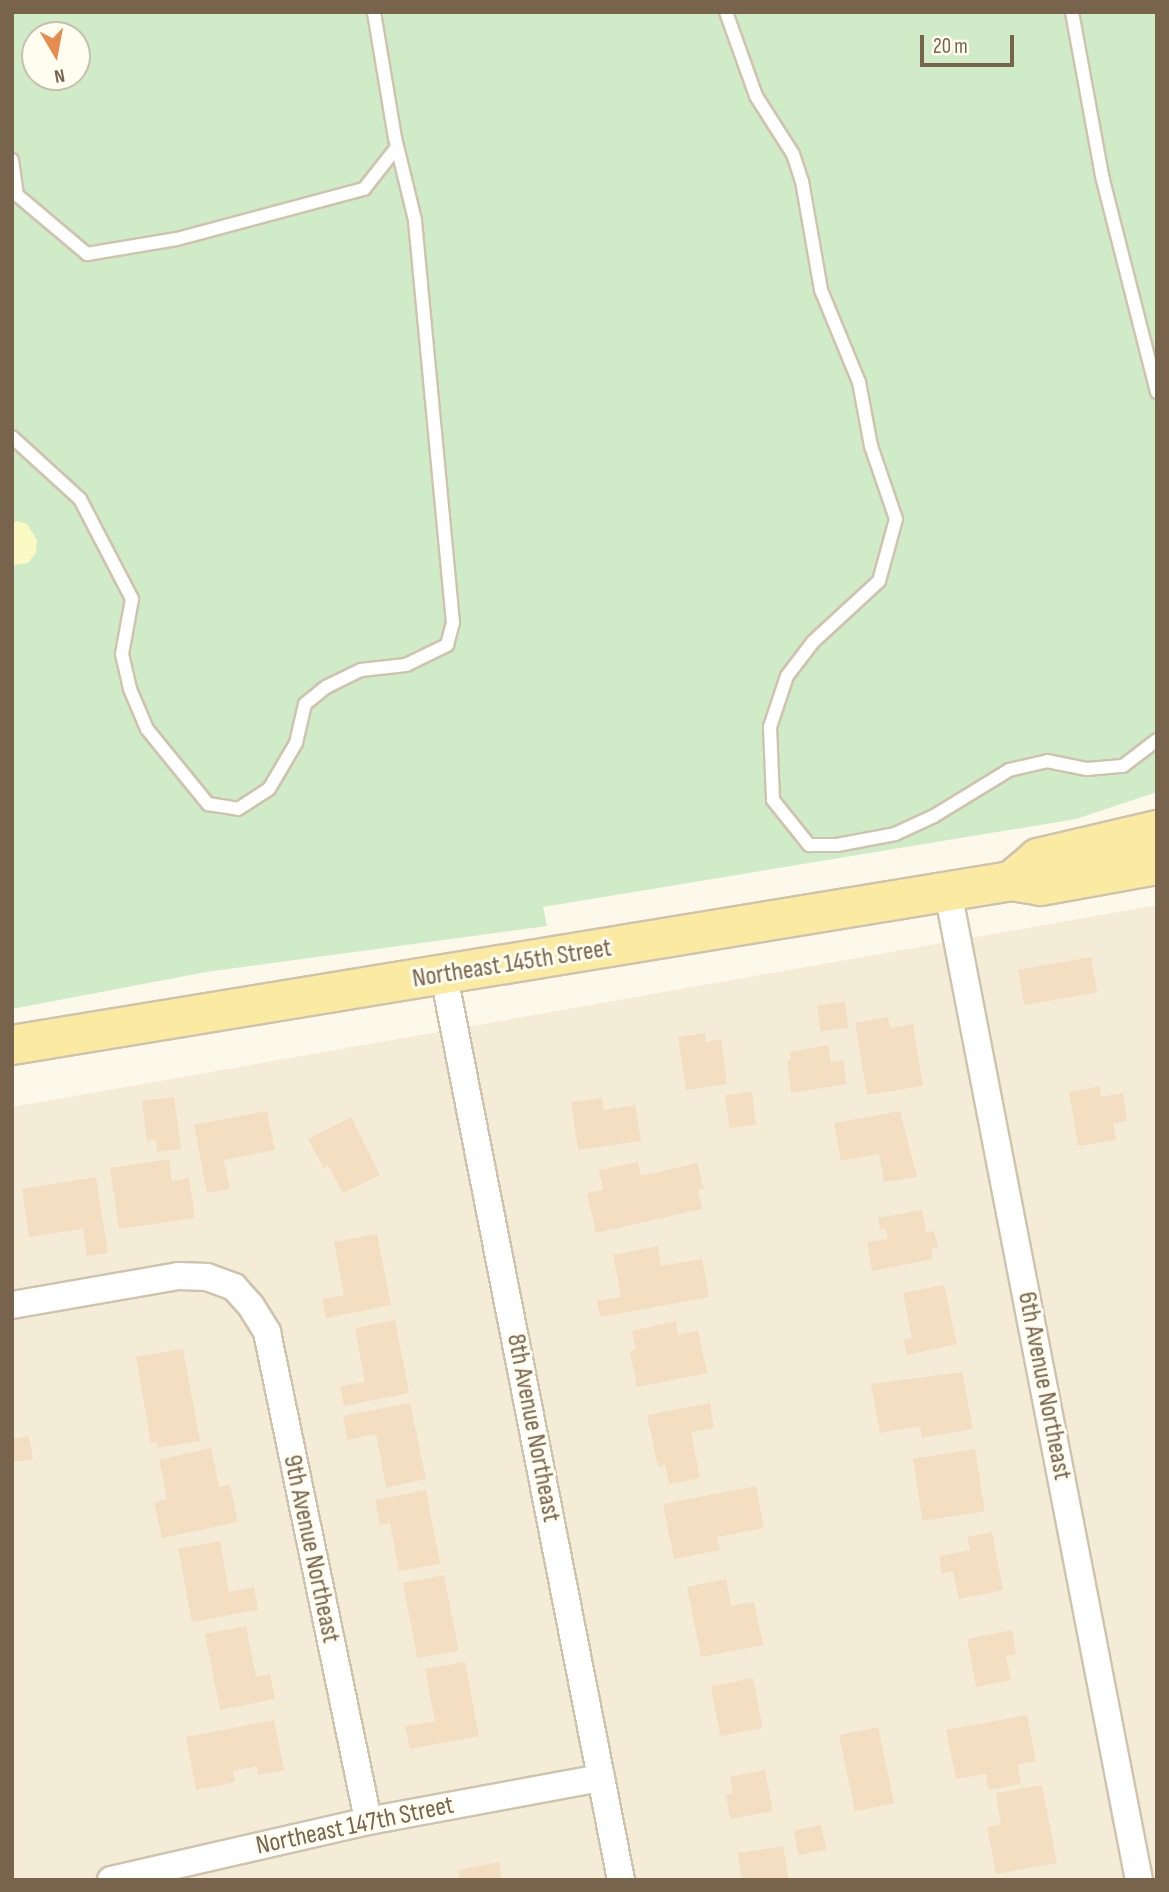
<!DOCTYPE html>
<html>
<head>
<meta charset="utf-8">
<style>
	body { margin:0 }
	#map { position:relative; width:1169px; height:1892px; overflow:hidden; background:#fdf9ea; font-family:"Sofia Sans Condensed",sans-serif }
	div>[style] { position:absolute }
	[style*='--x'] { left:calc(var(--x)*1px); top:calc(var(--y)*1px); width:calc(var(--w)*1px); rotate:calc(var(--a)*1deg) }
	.residential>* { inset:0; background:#f5ecd8 }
	.green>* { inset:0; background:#cfebc7 }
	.sand>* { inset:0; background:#fcfac4 }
	.building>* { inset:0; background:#f3dec1; transform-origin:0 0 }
	.roads { filter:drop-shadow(2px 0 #cfc3ae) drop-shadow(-2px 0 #cfc3ae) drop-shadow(0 2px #cfc3ae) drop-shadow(0 -2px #cfc3ae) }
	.service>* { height:12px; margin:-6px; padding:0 6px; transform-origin:6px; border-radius:6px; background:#fff }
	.minor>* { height:26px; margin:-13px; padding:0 13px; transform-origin:13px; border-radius:13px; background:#fff }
	.primary>* { height:38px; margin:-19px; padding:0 19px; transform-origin:19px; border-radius:19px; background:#fbeaa2 }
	span { translate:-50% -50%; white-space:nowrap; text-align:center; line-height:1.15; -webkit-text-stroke:6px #fffcf0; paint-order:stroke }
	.street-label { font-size:26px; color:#78644c }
	.frame { position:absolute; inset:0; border:14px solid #78644c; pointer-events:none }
	.north { position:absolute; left:21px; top:21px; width:70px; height:70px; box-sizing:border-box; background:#fffcf0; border:2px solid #c9bfae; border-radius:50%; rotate:170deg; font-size:19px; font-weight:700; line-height:28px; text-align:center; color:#78644c }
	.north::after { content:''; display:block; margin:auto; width:24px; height:32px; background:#e78c4f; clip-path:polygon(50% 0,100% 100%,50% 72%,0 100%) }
	.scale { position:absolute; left:920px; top:35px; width:94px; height:32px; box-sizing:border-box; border:4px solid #78644c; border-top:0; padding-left:9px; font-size:21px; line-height:24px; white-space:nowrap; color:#78644c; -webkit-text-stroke:5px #fffcf0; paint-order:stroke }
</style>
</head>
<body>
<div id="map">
	<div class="residential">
		<div style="clip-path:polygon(1157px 905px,1157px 1880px,12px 1880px,12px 1107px)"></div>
	</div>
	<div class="green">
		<div style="clip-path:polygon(evenodd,12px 12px,1157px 12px,1157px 792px,1076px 819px,543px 907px,547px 926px,206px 972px,12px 1009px,12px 12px,35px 35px,77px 35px,77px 77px,35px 77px,35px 35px)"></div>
	</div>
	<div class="sand">
		<div style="clip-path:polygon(17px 521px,27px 524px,37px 540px,36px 553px,28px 563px,14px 565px,12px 523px)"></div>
	</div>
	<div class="building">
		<div style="left:1091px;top:957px;width:36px;height:74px;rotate:80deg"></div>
		<div style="left:845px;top:1002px;width:26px;height:28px;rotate:83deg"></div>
		<div style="clip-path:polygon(888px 1017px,890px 1028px,913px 1024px,923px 1086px,867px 1095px,855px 1023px)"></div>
		<div style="clip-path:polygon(705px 1033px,706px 1042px,721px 1039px,727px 1084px,686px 1090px,678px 1037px)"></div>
		<div style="clip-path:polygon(828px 1045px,831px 1062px,843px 1060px,847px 1084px,791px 1093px,787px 1061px,791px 1060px,790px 1052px)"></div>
		<div style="clip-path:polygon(1100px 1086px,1101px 1097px,1123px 1093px,1127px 1121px,1113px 1123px,1116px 1140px,1078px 1146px,1069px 1092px)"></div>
		<div style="left:752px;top:1092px;width:33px;height:27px;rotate:83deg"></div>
		<div style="clip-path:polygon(174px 1097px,181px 1149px,157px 1152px,156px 1140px,147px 1141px,142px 1101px)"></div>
		<div style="clip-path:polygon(602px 1098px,603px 1110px,635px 1105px,641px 1141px,578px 1150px,571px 1102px)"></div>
		<div style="clip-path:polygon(267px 1111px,275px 1150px,224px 1160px,230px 1189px,207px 1193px,194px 1125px)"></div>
		<div style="clip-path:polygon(900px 1111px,917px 1177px,884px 1182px,879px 1154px,841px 1161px,834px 1123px)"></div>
		<div style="clip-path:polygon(351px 1117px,380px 1175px,343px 1193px,328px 1165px,324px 1169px,308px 1139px)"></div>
		<div style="clip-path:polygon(169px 1159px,172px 1181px,189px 1178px,195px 1218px,119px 1229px,110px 1168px)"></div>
		<div style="clip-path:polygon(638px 1162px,641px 1176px,697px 1163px,704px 1189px,698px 1191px,702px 1209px,596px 1233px,587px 1193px,603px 1190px,599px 1170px)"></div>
		<div style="clip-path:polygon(96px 1177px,108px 1253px,87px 1256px,83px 1229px,29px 1237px,22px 1189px)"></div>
		<div style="clip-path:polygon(922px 1210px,926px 1232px,934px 1231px,938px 1248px,931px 1249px,933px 1259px,872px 1271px,867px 1242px,888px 1239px,886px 1229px,880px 1230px,878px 1218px)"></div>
		<div style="clip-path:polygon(377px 1234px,391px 1305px,326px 1318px,322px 1299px,344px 1295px,334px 1242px)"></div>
		<div style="clip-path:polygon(658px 1246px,661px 1266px,702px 1259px,709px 1297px,600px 1317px,597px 1301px,621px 1297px,613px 1255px)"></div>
		<div style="clip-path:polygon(944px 1285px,957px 1344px,907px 1355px,904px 1340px,912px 1338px,903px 1293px)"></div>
		<div style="clip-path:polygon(395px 1320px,409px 1393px,344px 1406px,340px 1386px,365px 1382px,355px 1328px)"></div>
		<div style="clip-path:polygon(676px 1321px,678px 1335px,698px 1330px,707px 1373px,637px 1387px,630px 1351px,636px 1350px,632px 1331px)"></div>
		<div style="clip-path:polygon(183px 1349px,200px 1441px,158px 1448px,157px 1442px,151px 1443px,136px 1357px)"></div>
		<div style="clip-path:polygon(962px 1372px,973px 1429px,922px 1438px,920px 1426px,880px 1433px,871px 1384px)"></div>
		<div style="clip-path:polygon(410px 1403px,426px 1479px,386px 1488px,376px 1434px,347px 1440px,343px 1416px)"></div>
		<div style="clip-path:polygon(710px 1403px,714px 1428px,691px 1432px,700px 1478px,669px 1484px,665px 1465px,658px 1467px,647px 1415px)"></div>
		<div style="clip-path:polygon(29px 1436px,33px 1459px,12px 1462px,12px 1439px)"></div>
		<div style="clip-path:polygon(211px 1448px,219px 1487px,230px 1485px,238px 1522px,162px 1538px,154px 1502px,167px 1499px,159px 1460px)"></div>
		<div style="left:975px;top:1449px;width:63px;height:63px;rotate:81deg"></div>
		<div style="clip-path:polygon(756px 1486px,764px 1528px,717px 1537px,720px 1550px,674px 1559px,663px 1504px)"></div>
		<div style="clip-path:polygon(426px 1490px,440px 1564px,399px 1571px,390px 1523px,380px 1525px,375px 1500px)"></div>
		<div style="clip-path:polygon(992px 1532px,1003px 1590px,959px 1599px,953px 1571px,942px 1574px,939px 1556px,970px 1550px,967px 1537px)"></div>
		<div style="clip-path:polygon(220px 1541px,229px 1592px,254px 1587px,258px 1610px,192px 1622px,178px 1549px)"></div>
		<div style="left:444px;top:1575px;width:77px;height:42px;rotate:79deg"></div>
		<div style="clip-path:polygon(726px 1579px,731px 1606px,754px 1602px,763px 1645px,701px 1657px,687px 1587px)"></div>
		<div style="clip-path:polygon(246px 1626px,256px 1677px,270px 1674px,275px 1699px,220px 1710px,205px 1634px)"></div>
		<div style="clip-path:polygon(1012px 1630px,1016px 1654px,1006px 1656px,1011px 1680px,976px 1687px,967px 1639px)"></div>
		<div style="clip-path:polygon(465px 1662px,479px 1736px,410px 1749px,405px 1726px,435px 1721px,425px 1669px)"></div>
		<div style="left:753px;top:1678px;width:51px;height:43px;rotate:79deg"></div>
		<div style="clip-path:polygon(1027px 1715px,1036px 1761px,1018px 1764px,1021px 1784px,989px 1790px,986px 1774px,956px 1779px,946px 1730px)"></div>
		<div style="clip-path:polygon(274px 1720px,284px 1770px,258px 1775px,257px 1766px,233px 1771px,235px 1782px,196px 1790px,186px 1737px)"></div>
		<div style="left:878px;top:1727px;width:78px;height:40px;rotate:78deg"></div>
		<div style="clip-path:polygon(765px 1770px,773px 1811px,730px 1819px,726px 1795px,733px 1793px,730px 1777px)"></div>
		<div style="clip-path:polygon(1042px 1785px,1057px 1863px,996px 1874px,987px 1827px,1001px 1824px,996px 1793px)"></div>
		<div style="left:821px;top:1825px;width:25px;height:28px;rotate:78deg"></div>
		<div style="clip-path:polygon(783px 1846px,789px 1880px,742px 1880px,738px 1853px)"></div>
		<div style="clip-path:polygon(499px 1862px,502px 1880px,460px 1880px,458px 1870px)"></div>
	</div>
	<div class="roads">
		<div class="service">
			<div style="--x:726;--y:12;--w:89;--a:70.3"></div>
			<div style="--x:756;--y:96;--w:69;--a:57.5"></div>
			<div style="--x:793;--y:154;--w:28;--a:72"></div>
			<div style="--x:802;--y:181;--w:111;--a:80.1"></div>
			<div style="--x:821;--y:290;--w:100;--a:67.6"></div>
			<div style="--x:859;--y:382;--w:65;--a:79.4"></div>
			<div style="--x:871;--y:446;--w:77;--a:71.1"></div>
			<div style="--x:896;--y:519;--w:64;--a:105.3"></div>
			<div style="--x:879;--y:581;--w:90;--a:137.3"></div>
			<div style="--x:813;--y:642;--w:43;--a:127.4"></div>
			<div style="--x:787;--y:676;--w:54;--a:108.4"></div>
			<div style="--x:770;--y:727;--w:73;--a:87.6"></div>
			<div style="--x:773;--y:800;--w:58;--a:51.3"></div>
			<div style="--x:809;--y:845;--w:28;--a:0"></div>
			<div style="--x:837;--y:845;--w:59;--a:-10.7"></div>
			<div style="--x:895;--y:834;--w:43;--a:-24.8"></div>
			<div style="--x:934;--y:816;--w:88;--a:-31.5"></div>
			<div style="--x:1009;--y:770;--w:39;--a:-13"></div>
			<div style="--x:1047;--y:761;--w:41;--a:11.3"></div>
			<div style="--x:1087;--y:769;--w:36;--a:-5"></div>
			<div style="--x:1123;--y:766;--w:43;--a:-37.4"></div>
			<div style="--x:1072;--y:12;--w:167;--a:79.6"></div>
			<div style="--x:1102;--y:176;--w:223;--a:75.7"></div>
			<div style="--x:12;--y:160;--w:35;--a:82"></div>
			<div style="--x:17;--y:195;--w:92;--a:40.1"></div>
			<div style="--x:87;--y:254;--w:91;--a:-9.5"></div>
			<div style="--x:177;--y:239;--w:194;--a:-15"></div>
			<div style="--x:364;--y:189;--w:53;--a:-51.8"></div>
			<div style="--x:12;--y:437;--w:92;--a:42.4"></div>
			<div style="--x:80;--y:499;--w:113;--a:62.5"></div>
			<div style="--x:132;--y:599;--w:56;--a:100.3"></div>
			<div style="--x:122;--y:654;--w:36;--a:77"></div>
			<div style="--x:130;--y:689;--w:43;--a:67"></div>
			<div style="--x:147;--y:729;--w:97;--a:50.9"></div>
			<div style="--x:208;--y:804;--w:30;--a:9"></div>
			<div style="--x:238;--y:809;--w:37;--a:-33"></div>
			<div style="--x:269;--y:789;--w:53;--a:-59.6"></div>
			<div style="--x:296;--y:743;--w:40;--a:-77"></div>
			<div style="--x:305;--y:704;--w:27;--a:-39"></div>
			<div style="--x:326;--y:687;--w:39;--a:-26"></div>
			<div style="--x:361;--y:670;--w:45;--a:-6.3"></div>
			<div style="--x:406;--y:665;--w:46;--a:-26"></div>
			<div style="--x:447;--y:645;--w:23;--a:-75"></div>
			<div style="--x:453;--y:623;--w:405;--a:-95.4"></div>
			<div style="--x:415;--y:220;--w:84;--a:-103.7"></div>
			<div style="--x:395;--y:138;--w:128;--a:-99.5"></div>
		</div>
		<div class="minor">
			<div style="--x:948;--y:892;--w:1006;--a:79.06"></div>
			<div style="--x:444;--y:976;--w:921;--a:78.92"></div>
			<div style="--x:12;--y:1305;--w:169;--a:-9.9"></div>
			<div style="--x:178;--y:1276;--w:29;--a:2"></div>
			<div style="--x:207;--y:1277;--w:29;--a:20"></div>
			<div style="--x:234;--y:1287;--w:25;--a:48"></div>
			<div style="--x:251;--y:1306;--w:31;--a:58"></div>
			<div style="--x:267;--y:1332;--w:499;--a:78.3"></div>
			<div style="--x:111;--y:1880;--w:264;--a:-12.9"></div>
			<div style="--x:368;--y:1821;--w:237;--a:-10.5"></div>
		</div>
		<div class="primary">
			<div style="--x:1011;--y:881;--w:35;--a:-40"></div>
			<div style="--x:1038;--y:858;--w:122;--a:-13.2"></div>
			<div style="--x:12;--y:1045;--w:1012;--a:-9.32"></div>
			<div style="--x:1011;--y:881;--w:30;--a:9"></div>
			<div style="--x:1041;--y:886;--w:118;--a:-10.3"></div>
		</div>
	</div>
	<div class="street-label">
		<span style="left:512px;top:964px;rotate:-9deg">Northeast 145th Street</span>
		<span style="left:1044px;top:1386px;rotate:79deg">6th Avenue Northeast</span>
		<span style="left:533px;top:1428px;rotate:79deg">8th Avenue Northeast</span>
		<span style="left:311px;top:1549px;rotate:78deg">9th Avenue Northeast</span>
		<span style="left:355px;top:1826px;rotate:-12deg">Northeast 147th Street</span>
	</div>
	<div class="frame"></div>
	<div class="north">N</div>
	<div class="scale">20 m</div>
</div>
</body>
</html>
